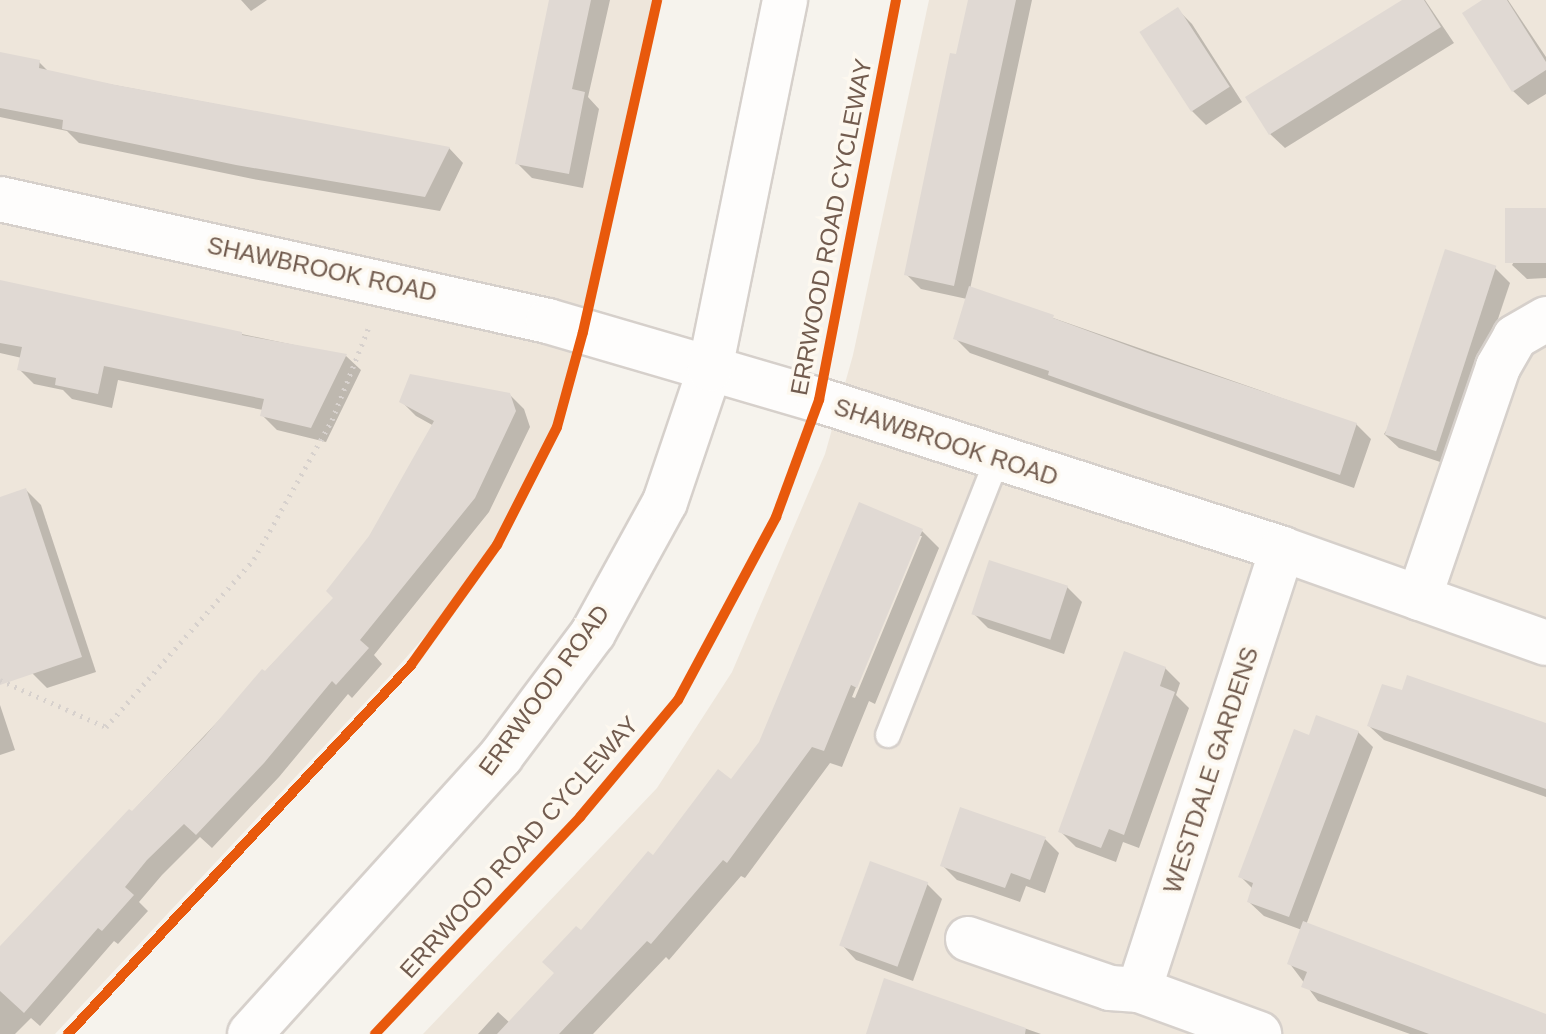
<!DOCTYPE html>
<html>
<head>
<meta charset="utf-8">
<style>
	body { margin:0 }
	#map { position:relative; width:1546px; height:1034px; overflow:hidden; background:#f6f3ed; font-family:Helvetica,sans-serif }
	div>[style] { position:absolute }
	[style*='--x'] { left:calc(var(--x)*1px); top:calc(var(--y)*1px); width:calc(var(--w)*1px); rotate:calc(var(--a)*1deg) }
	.residential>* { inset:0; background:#eee6db }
	.shadow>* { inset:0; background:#0003 }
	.building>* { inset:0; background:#e0d9d3; transform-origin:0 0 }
	.path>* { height:5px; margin-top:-2.5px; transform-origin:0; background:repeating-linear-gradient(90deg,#d7d1cd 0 2px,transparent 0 8px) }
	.roads { filter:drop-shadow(2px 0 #d6d0cb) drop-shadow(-2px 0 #d6d0cb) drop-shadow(0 2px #d6d0cb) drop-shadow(0 -2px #d6d0cb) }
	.service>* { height:24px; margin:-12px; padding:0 12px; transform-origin:12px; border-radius:12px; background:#fefdfc }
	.minor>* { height:44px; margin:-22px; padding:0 22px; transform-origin:22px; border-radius:22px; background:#fefdfc }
	.cycleway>* { height:10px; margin:-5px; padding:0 5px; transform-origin:5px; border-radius:5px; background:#e8590c }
	span { translate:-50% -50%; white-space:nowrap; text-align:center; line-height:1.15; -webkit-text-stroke:7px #fdf8ef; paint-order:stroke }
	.street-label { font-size:24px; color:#725c4f }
</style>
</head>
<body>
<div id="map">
	<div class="residential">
		<div style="clip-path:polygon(0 0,657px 0,601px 269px,576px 371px,551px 440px,509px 520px,453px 604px,389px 677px,55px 1034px,0 1034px)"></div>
		<div style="clip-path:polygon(929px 0,1546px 0,1546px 1034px,423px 1034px,657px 788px,732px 672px,825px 454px,853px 355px)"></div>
	</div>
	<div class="shadow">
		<div style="clip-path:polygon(241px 0,267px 0,251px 11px)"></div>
		<div style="clip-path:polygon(551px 0,610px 0,588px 97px,599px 109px,583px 188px,532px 178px,517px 163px)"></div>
		<div style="clip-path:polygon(970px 0,1032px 0,970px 289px,1356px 424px,1371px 439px,1354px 488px,970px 353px,955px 338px,967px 299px,921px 289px,906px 274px)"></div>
		<div style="clip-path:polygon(1405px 0,1425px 0,1454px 43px,1285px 148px,1270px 134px)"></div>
		<div style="clip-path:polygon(1485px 0,1508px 0,1546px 57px,1546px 94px,1528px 105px,1513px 91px)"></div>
		<div style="clip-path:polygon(1178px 10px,1192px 24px,1242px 102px,1206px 125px,1191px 110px)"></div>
		<div style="clip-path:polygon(0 54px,39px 62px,50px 73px,449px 148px,463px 163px,440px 211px,253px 179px,79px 143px,67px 131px,0 117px)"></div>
		<div style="clip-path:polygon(1546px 210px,1546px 278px,1527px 279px,1512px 265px)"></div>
		<div style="clip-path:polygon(1495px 268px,1510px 283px,1449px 465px,1399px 448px,1384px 434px)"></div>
		<div style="clip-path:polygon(0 283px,346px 356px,361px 370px,326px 442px,277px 430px,262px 415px,263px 410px,118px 380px,112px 408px,72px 399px,63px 390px,34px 384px,20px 370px,22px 358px,0 353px)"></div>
		<div style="clip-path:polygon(509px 394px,524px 409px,530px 427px,489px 512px,374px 655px,382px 664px,352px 698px,348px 694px,279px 777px,212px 848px,200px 837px,162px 875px,139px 902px,148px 911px,118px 944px,114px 941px,40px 1026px,31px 1018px,15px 1034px,0 1034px,0 951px,335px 598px,434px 426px,416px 416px,401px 401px)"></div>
		<div style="clip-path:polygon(26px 490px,41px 505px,96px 672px,47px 688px,32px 673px,0 575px,0 499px)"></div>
		<div style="clip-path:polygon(evenodd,922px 531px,939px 548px,875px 704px,869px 701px,842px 767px,830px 763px,745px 878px,741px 876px,669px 960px,666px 957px,593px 1034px,478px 1034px,498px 1012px,510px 1023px,557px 973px,581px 933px,731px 782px,922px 531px,918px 536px,922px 536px,855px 698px,852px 697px,918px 536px)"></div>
		<div style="clip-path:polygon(1067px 587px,1082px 602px,1064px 654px,988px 628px,973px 613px)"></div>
		<div style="clip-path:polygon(1165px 668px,1180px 683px,1176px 695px,1189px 708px,1139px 848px,1123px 842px,1116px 862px,1076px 847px,1061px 832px)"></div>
		<div style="clip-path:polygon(0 705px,15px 750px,0 755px)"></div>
		<div style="clip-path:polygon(1369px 726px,1546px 726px,1546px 797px,1384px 740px)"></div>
		<div style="clip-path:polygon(1358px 732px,1373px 747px,1306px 925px,1546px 1015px,1546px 1034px,1410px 1034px,1318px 1001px,1290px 964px,1302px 930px,1264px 916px,1249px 902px,1253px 889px,1240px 876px,1310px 737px)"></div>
		<div style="clip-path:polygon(1044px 838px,1059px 853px,1045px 893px,1026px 886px,1020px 902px,957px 880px,942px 865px)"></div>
		<div style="clip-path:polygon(927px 884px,942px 899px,913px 981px,856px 960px,842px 945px)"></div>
		<div style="clip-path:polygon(885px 980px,1041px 1034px,868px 1034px)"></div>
	</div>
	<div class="building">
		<div style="clip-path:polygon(549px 0,591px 0,572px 89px,585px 92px,569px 174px,515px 164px)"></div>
		<div style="clip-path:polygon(968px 0,1016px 0,954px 286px,904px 275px,950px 53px,956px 54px)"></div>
		<div style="clip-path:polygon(1402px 0,1424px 0,1441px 27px,1269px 135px,1245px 97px)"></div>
		<div style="clip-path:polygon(1482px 0,1507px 0,1546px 62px,1546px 70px,1512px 92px,1462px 13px)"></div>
		<div style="left:1178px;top:7px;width:95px;height:46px;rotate:57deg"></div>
		<div style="clip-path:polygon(0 52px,40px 60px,39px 68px,116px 85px,450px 147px,425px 197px,236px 165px,62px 129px,63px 120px,0 108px)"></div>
		<div style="left:1546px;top:208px;width:55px;height:41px;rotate:90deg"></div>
		<div style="left:1445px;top:249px;width:54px;height:195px;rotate:18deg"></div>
		<div style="clip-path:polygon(0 280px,242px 332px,242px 335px,347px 354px,311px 428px,260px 416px,264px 399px,104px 366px,98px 394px,55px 385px,56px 378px,17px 370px,22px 347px,0 343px)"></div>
		<div style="clip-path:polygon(969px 286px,1054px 315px,1053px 318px,1148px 353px,1357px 423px,1340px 475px,1149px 411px,1048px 375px,1049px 371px,953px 339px)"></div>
		<div style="clip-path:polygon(410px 374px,510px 393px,516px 411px,475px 498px,360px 640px,369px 648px,336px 685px,332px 681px,264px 763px,196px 835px,184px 824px,147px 860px,125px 887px,134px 895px,102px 931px,98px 928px,24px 1013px,0 991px,0 946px,129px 809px,132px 811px,205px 736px,262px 669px,265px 671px,333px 598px,326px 591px,369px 536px,434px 421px,399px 402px)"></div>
		<div style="clip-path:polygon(26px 488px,82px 657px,0 685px,0 497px)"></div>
		<div style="clip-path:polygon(859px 502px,923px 529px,857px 688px,851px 685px,824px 751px,812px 747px,727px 863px,723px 860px,651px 944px,647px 941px,559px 1034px,497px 1034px,554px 973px,542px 962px,576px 926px,581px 930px,648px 851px,653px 855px,718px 769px,731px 779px,759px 742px)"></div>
		<div style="left:989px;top:560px;width:83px;height:57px;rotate:18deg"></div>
		<div style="clip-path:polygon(1124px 651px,1166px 667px,1160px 686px,1175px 692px,1124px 835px,1109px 829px,1101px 848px,1058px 832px)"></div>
		<div style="clip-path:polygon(1407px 675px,1546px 723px,1546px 789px,1367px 726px,1382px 684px,1402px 690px)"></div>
		<div style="clip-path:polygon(1316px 715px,1359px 731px,1289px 917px,1247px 902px,1253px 883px,1238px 877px,1294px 729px,1309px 735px)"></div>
		<div style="clip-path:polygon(960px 807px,1046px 837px,1030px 880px,1011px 873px,1005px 888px,940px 866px)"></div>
		<div style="left:870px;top:861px;width:62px;height:90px;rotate:20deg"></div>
		<div style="clip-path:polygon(1303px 921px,1546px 1014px,1546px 1034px,1429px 1034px,1301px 987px,1307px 972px,1287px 964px)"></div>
		<div style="clip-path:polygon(884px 978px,1026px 1028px,1025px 1034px,866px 1034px)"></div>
	</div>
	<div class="path">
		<div style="--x:0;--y:680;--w:116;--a:23.9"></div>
		<div style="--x:106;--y:727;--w:224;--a:-48.6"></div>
		<div style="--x:254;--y:559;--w:159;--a:-60.7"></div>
		<div style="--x:332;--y:420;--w:103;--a:-68.4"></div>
	</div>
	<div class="roads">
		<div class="service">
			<div style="--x:888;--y:735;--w:297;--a:-68.4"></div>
		</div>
		<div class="minor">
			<div style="--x:0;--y:199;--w:561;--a:12.55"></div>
			<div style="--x:548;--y:321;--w:282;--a:16.3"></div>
			<div style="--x:819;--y:400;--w:486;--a:17.8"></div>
			<div style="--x:1282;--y:549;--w:280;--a:19.6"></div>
			<div style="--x:1419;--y:598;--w:244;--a:-71.1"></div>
			<div style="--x:1498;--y:367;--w:34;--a:-60"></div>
			<div style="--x:1515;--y:337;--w:36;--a:-30"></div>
			<div style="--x:968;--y:939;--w:150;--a:19"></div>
			<div style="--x:1110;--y:988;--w:29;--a:4"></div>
			<div style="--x:1139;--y:990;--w:128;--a:20.1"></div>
			<div style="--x:1139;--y:990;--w:464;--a:-72"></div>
			<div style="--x:250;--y:1034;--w:375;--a:-47.9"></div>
			<div style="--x:501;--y:756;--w:154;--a:-53.2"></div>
			<div style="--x:593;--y:633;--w:149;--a:-61.2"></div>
			<div style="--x:665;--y:502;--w:140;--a:-71.3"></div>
			<div style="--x:710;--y:369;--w:377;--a:-78.5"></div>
		</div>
	</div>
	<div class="cycleway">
		<div style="--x:68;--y:1034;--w:504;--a:-47.09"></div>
		<div style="--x:411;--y:665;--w:148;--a:-54.4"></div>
		<div style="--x:497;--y:545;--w:132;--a:-63"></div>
		<div style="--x:557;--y:427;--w:98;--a:-74.7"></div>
		<div style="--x:583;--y:332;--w:340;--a:-77.4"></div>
		<div style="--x:375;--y:1034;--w:299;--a:-46.6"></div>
		<div style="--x:580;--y:817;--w:153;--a:-50.1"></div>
		<div style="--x:678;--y:700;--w:208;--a:-61.8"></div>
		<div style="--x:776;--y:517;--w:125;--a:-69.8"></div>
		<div style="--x:819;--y:400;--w:407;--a:-79.1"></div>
	</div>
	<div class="street-label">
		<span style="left:831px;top:227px;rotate:-79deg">ERRWOOD ROAD CYCLEWAY</span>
		<span style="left:322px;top:269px;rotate:12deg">SHAWBROOK ROAD</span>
		<span style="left:946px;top:442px;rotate:18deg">SHAWBROOK ROAD</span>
		<span style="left:544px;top:690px;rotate:-54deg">ERRWOOD ROAD</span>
		<span style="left:1211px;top:770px;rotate:-72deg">WESTDALE GARDENS</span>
		<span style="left:519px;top:847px;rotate:-48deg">ERRWOOD ROAD CYCLEWAY</span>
	</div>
</div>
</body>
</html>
